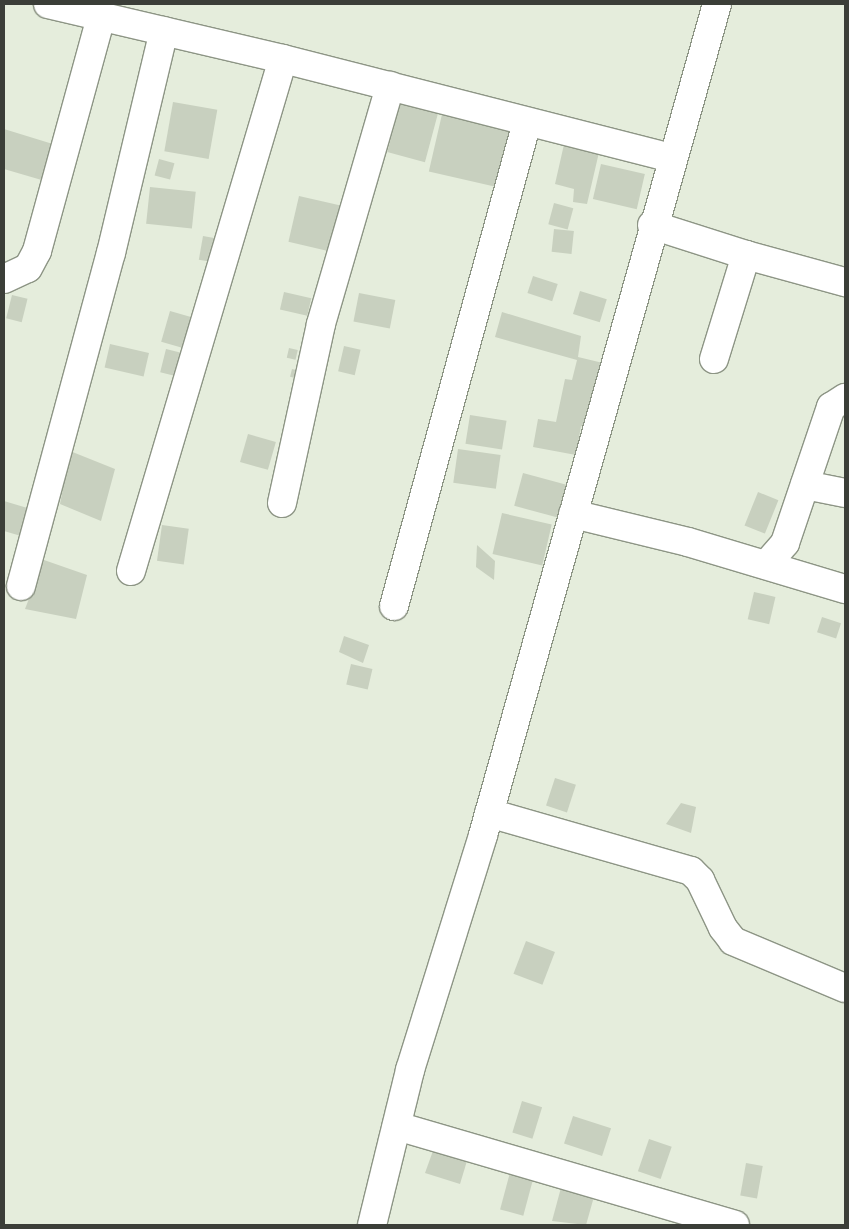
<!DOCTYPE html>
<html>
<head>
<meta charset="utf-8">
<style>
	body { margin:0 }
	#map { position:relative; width:849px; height:1229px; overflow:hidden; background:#e5eddc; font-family:"Source Sans 3",sans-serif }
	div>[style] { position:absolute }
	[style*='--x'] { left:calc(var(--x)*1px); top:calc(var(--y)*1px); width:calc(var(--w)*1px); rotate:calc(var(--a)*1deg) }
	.building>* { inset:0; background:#c8d0bf; transform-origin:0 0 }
	.roads { filter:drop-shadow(1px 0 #8d9585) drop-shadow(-1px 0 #8d9585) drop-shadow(0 1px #8d9585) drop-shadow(0 -1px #8d9585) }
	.minor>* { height:28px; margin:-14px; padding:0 14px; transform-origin:14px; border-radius:14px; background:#fff }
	span { translate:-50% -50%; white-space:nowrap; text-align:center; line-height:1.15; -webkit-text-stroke:4px #e5eddc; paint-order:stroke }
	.frame { position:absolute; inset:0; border:5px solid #3b3e38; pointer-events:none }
</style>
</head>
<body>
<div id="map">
	<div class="building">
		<div style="left:402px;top:97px;width:39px;height:57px;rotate:15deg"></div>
		<div style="left:173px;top:102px;width:45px;height:50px;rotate:10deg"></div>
		<div style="left:443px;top:110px;width:83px;height:63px;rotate:13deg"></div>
		<div style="clip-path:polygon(4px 129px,56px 145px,45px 181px,4px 169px)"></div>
		<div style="clip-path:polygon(565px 140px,600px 148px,587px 204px,573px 202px,574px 189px,555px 184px)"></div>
		<div style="left:159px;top:159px;width:16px;height:17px;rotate:15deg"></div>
		<div style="left:601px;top:164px;width:45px;height:36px;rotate:13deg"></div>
		<div style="left:150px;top:187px;width:46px;height:37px;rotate:6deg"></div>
		<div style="left:299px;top:196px;width:45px;height:47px;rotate:13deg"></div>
		<div style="left:554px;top:203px;width:20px;height:22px;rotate:15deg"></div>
		<div style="left:554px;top:229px;width:20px;height:23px;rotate:6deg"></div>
		<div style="left:203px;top:236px;width:17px;height:24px;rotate:10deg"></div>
		<div style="left:533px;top:276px;width:26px;height:18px;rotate:18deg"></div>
		<div style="left:580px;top:291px;width:28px;height:24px;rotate:17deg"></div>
		<div style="left:284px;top:292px;width:28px;height:18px;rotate:13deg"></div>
		<div style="left:359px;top:293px;width:37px;height:29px;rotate:11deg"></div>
		<div style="left:12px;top:295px;width:16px;height:24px;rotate:14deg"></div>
		<div style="left:170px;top:311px;width:29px;height:32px;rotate:16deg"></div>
		<div style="clip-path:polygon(502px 312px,581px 336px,578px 357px,603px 363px,594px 428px,581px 426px,576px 455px,533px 447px,538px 419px,556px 422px,565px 379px,572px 380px,577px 360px,495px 337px)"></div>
		<div style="left:110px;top:344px;width:40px;height:24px;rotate:13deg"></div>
		<div style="left:344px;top:346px;width:17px;height:26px;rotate:13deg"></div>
		<div style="left:289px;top:348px;width:9px;height:10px;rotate:13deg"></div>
		<div style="left:166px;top:349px;width:25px;height:24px;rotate:14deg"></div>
		<div style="left:292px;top:369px;width:8px;height:8px;rotate:14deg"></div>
		<div style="left:470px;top:415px;width:37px;height:29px;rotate:9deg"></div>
		<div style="left:248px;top:434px;width:29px;height:29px;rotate:16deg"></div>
		<div style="left:458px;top:449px;width:43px;height:34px;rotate:8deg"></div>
		<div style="clip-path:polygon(70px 451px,115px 469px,101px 521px,60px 504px)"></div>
		<div style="left:523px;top:473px;width:46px;height:34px;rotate:15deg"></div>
		<div style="left:758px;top:492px;width:22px;height:36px;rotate:22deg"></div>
		<div style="clip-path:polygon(4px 501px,34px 510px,21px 536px,4px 531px)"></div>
		<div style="left:502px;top:513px;width:51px;height:42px;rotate:13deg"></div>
		<div style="left:162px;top:525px;width:27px;height:36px;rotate:8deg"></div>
		<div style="clip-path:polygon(477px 545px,495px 561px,494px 580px,476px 567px)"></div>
		<div style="clip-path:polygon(44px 560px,87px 575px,76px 619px,25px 609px)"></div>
		<div style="left:754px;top:592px;width:22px;height:28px;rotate:13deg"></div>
		<div style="left:822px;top:617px;width:20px;height:16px;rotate:18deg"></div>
		<div style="clip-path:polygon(344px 636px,369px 645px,363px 663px,339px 652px)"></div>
		<div style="left:351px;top:664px;width:22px;height:21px;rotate:13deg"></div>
		<div style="left:555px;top:778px;width:22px;height:29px;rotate:18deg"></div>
		<div style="clip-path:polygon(681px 803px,696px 807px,691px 833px,666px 824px)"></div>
		<div style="left:526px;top:941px;width:31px;height:35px;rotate:21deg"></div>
		<div style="left:522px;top:1101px;width:21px;height:33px;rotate:17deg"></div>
		<div style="left:573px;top:1116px;width:40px;height:29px;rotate:18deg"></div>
		<div style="left:649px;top:1139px;width:24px;height:34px;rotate:19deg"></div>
		<div style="clip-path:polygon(434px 1148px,470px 1151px,460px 1184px,425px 1173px)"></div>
		<div style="left:746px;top:1163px;width:17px;height:33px;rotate:10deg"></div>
		<div style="left:512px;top:1165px;width:24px;height:46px;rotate:15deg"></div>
		<div style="clip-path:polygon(562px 1184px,595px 1193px,586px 1225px,552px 1221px)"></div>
	</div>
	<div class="roads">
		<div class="minor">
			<div style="--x:48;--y:4;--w:241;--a:13.2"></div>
			<div style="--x:283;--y:59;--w:401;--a:14.3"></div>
			<div style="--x:652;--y:225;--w:99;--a:17.7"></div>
			<div style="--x:746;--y:255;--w:103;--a:15.3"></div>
			<div style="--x:4;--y:279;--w:26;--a:-25"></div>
			<div style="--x:28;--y:268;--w:19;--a:-62"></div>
			<div style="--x:37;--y:251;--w:243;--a:-74.7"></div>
			<div style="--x:714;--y:359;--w:109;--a:-72.9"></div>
			<div style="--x:805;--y:485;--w:41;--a:11.3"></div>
			<div style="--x:282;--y:503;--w:183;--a:-77.7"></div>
			<div style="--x:321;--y:324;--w:248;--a:-73.8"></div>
			<div style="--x:573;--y:514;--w:118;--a:13.7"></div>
			<div style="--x:688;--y:542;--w:164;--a:16.7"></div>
			<div style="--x:766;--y:565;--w:29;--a:-49"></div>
			<div style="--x:785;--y:543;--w:144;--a:-71.3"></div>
			<div style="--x:831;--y:407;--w:17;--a:-33"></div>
			<div style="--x:131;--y:571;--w:534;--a:-73.47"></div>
			<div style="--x:21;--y:586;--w:345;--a:-74.9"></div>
			<div style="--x:111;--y:253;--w:228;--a:-76.6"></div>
			<div style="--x:394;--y:606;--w:502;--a:-74.63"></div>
			<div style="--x:489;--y:813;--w:210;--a:16"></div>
			<div style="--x:691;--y:871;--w:13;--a:45"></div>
			<div style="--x:700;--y:880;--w:53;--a:64.4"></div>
			<div style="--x:723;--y:928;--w:16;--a:52"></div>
			<div style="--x:733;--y:941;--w:121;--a:22.8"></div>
			<div style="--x:397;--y:1126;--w:352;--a:16.3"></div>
			<div style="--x:372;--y:1225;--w:160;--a:-76.2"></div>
			<div style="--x:410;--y:1070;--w:246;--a:-72.7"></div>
			<div style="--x:483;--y:835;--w:863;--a:-74.27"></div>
		</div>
	</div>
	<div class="frame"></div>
</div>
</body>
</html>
